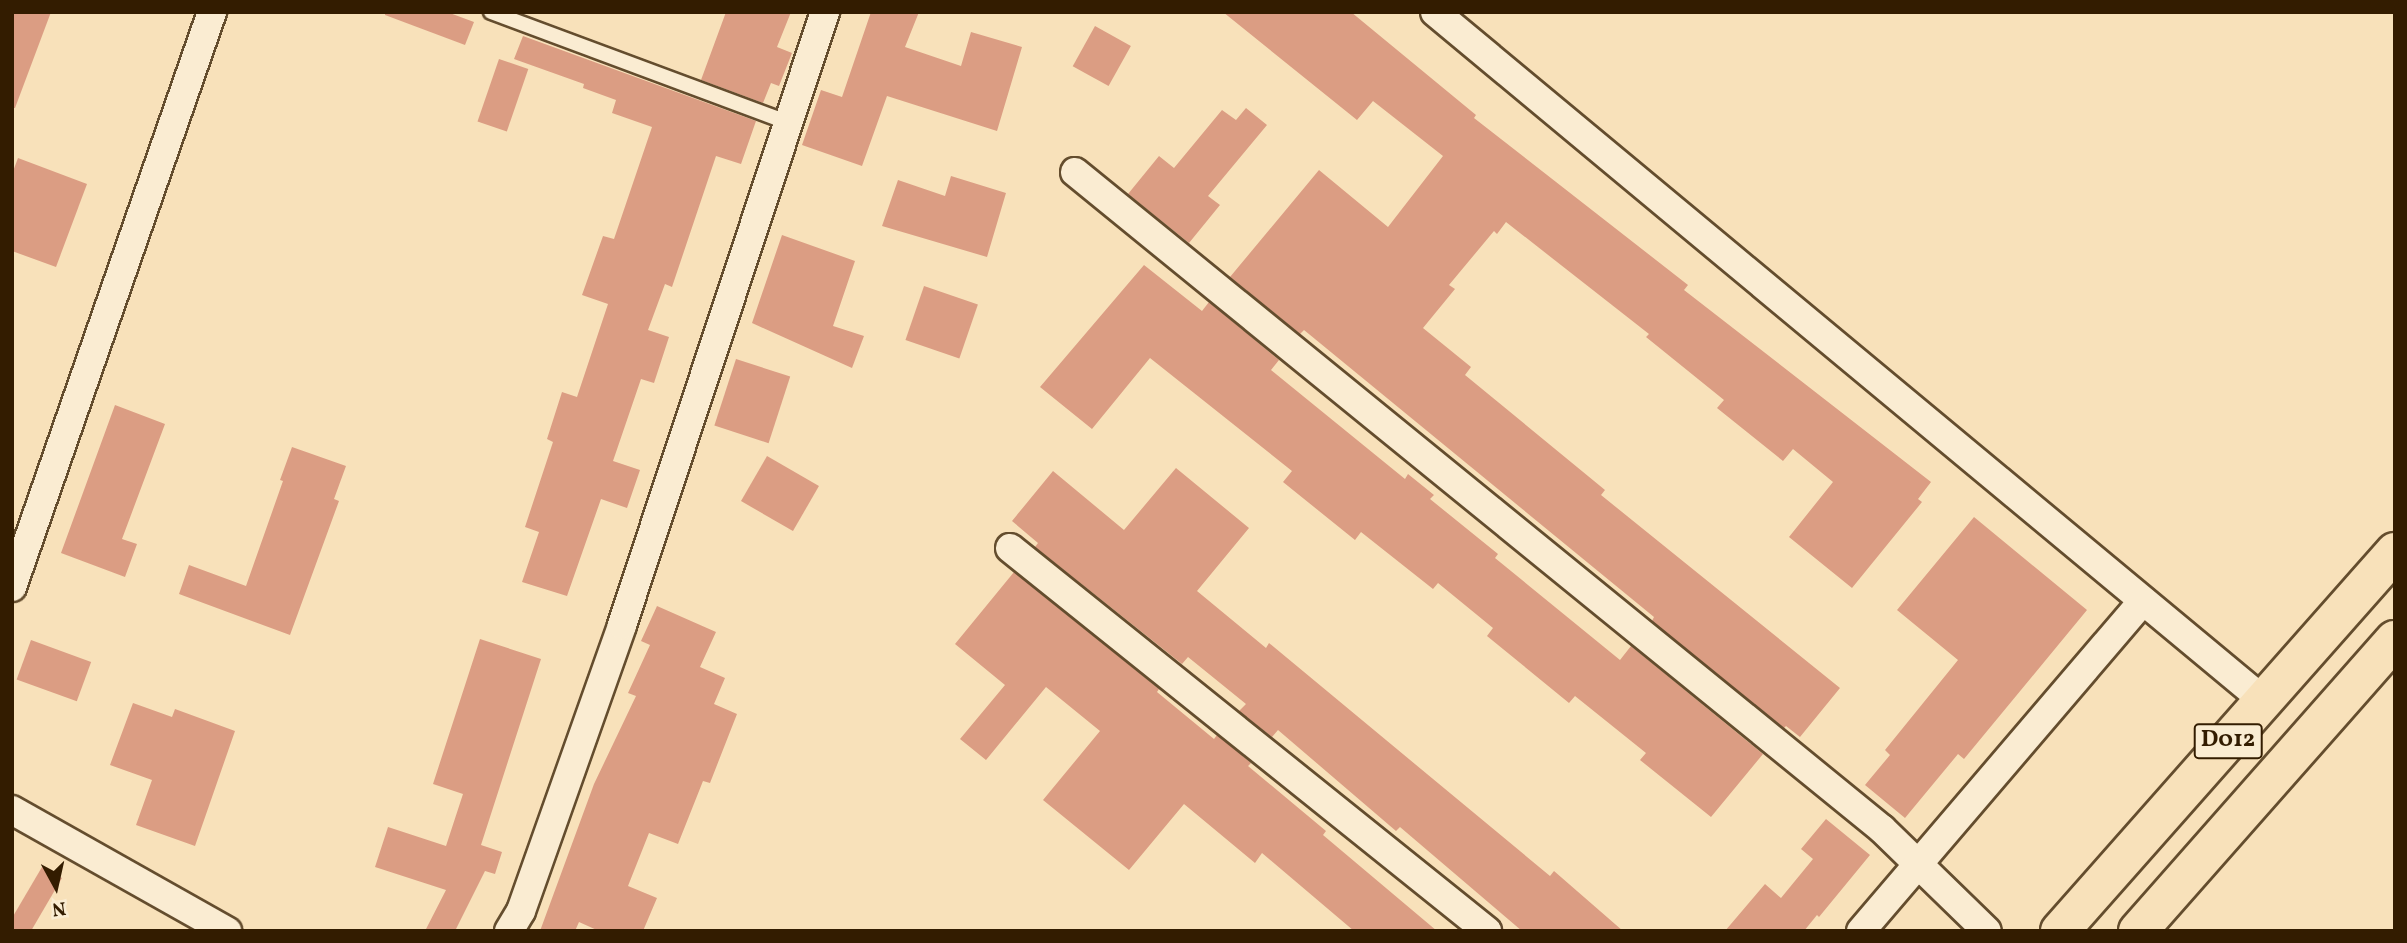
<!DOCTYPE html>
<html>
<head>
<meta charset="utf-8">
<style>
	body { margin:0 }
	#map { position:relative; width:2407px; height:943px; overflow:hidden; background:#f8e1ba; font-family:Vollkorn,serif }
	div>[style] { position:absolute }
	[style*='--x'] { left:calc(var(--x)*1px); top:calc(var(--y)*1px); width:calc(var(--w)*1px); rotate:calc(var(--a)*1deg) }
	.building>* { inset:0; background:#db9d83; transform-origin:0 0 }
	.roads { filter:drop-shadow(2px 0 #644d2e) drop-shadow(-2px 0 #644d2e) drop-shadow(0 2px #644d2e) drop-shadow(0 -2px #644d2e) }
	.lane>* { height:14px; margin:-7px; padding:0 7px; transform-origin:7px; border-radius:7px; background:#faecd2 }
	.street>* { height:28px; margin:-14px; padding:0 14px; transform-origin:14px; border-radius:14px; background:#faecd2 }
	.highway>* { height:38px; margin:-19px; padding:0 19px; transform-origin:19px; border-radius:19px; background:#f8e1ba }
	span { translate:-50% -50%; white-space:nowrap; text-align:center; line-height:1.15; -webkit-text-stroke:6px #faecd2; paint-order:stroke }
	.shield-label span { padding:2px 5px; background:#faecd2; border:2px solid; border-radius:5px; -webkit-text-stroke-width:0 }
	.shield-label { font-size:24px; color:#331c00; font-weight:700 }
	.frame { position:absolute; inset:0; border:14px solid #331c00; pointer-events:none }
	.north { position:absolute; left:21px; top:852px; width:70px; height:70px; -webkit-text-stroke:5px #faecd2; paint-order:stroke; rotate:172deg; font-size:19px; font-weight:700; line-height:28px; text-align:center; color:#331c00 }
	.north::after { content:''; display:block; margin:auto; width:24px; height:32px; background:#331c00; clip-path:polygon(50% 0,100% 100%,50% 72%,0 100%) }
</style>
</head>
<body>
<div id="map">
	<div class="building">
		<div style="clip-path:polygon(12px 12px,51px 12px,15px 108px,12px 108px)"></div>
		<div style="clip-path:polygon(385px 12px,447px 12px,474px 22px,465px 45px,385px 15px)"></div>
		<div style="clip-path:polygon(726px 12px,791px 12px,777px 47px,792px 53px,779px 86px,771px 83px,763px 103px,701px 80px)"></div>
		<div style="clip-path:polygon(871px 12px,919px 12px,905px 47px,961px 66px,971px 32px,1022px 47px,997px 131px,887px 96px,862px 166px,802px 145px,821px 90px,842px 97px)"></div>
		<div style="clip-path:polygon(1223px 12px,1351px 12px,1476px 115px,1474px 118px,1688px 285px,1684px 290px,1931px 482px,1918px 499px,1922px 502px,1852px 588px,1789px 537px,1833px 482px,1793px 449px,1783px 461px,1717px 408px,1724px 400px,1646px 337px,1649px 334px,1506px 222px,1497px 234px,1494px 231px,1449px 285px,1455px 289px,1423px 328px,1471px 367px,1465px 375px,1605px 490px,1601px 495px,1840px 688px,1800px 737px,1786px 726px,1784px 728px,1652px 621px,1654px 617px,1304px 330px,1300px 334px,1230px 277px,1319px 170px,1388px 227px,1443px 156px,1373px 101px,1357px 120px)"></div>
		<div style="left:1095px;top:26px;width:41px;height:46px;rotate:29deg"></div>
		<div style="clip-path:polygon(523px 36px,756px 121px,741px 164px,716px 156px,672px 287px,665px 284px,648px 330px,669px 337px,654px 383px,641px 379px,613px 461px,640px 470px,627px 508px,601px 499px,567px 596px,522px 582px,539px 532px,525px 527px,553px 442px,547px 439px,562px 392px,577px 397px,608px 304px,582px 295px,603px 236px,614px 239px,652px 127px,612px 113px,616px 100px,583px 88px,584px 84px,514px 59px)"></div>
		<div style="left:499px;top:59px;width:31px;height:66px;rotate:19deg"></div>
		<div style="clip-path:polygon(1246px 108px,1267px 125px,1208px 196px,1220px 205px,1189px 243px,1128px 194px,1159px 156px,1174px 168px,1222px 110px,1236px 120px)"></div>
		<div style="clip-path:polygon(18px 158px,87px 184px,56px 267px,12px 251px,12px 174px)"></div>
		<div style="clip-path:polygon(951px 176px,1006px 193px,987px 257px,882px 226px,898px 180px,945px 196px)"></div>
		<div style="clip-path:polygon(782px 235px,855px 261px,833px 326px,864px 336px,852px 368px,752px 323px)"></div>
		<div style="clip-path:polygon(1144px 265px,1202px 311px,1209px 302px,1279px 360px,1271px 370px,1405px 479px,1408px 474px,1434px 495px,1430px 499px,1498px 554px,1495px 558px,1620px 660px,1631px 646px,1763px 754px,1711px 817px,1640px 760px,1646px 753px,1575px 696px,1569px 703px,1487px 636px,1493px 628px,1438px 583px,1433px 589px,1361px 532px,1355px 540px,1283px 482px,1292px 471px,1150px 358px,1092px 429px,1040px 387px)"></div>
		<div style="left:924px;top:286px;width:57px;height:57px;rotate:19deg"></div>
		<div style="left:736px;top:359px;width:57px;height:70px;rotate:18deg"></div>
		<div style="clip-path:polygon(115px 405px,165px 424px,122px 539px,137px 544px,125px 577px,61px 553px)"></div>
		<div style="clip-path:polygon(292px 447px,346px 466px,334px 499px,339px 501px,290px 635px,179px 594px,189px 565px,246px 586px,283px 481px,280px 480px)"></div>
		<div style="left:767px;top:456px;width:60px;height:52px;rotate:30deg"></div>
		<div style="clip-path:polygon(1176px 468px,1249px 528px,1197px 591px,1266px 648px,1269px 643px,1550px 876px,1554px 871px,1623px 931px,1522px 931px,1400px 827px,1396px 831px,1278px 730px,1272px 737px,1239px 711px,1246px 704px,1188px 657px,1182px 664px,1035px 547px,1038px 543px,1012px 521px,1053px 471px,1124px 530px)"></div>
		<div style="clip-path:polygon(1974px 517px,2087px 610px,1964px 759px,1958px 754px,1905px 818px,1865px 785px,1890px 755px,1885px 750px,1958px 660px,1897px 610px)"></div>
		<div style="clip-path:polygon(1014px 572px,1159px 689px,1157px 692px,1214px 739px,1217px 735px,1251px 763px,1248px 766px,1326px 831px,1323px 835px,1437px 931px,1354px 931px,1262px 853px,1255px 863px,1184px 804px,1129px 870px,1043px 800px,1100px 731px,1046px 687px,986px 760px,960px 739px,1005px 685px,955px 644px)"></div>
		<div style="clip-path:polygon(657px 606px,716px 632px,700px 667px,725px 678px,714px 704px,737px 714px,710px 783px,703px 781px,678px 844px,649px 833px,628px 886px,657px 898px,643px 931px,599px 931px,579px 922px,575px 931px,540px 931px,594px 784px,636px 696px,628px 693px,650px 645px,641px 641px)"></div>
		<div style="clip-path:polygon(480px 639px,541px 659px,481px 845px,502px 852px,495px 874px,485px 871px,455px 931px,425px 931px,446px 890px,375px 867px,388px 827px,446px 846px,463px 794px,433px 784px)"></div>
		<div style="left:31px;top:640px;width:64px;height:42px;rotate:20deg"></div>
		<div style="clip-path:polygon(133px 703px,172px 717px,175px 709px,235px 731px,195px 846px,136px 825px,152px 780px,110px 765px)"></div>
		<div style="clip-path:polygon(1826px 819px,1870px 855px,1819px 917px,1817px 915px,1804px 931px,1725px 931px,1765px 884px,1781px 898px,1813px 859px,1801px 849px)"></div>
		<div style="clip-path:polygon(42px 867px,62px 878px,31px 931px,12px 931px,12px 918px)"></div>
	</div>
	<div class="roads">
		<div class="lane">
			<div style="--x:491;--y:12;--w:316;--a:20.4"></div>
		</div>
		<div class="street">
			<div style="--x:1435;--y:12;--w:1078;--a:39.73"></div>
			<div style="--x:1075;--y:172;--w:1041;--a:39.15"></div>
			<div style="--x:1882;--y:829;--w:146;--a:44.2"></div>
			<div style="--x:1010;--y:548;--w:612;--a:38.76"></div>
			<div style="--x:12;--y:587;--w:609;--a:-70.82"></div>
			<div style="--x:12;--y:810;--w:247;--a:29.4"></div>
			<div style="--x:509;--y:931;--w:23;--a:-59"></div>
			<div style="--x:521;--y:911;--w:303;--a:-70.5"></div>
			<div style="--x:622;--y:625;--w:646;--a:-71.68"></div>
			<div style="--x:1861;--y:931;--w:434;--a:-49.5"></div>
		</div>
		<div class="highway">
			<div style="--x:2060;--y:931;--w:506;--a:-48.53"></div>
			<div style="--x:2138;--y:931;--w:388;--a:-48.6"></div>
		</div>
	</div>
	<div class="shield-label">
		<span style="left:2228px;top:741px">D012</span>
	</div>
	<div class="frame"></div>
	<div class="north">N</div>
</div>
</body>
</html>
